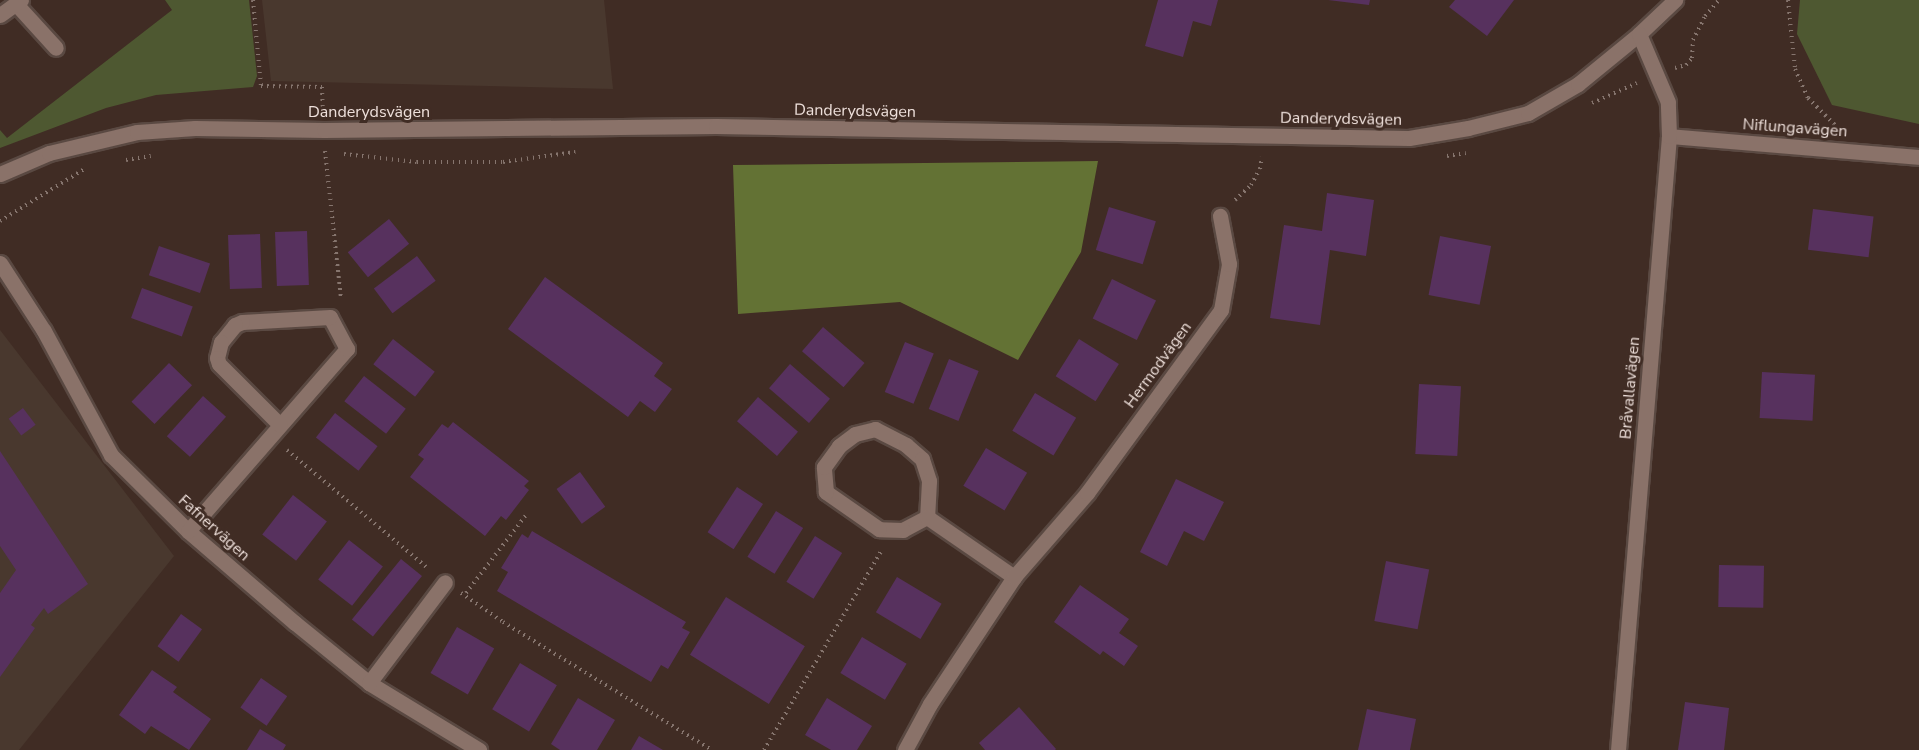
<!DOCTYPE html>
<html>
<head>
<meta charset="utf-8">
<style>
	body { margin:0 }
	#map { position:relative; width:1919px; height:750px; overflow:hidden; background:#402c24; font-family:"Nunito Sans",sans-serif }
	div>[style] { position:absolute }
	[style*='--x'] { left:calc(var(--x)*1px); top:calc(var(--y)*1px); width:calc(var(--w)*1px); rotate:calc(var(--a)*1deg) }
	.education>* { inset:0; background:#49382e }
	.green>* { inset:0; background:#4e5831 }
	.forest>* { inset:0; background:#637234 }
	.building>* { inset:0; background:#57315e; transform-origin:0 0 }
	.path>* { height:4px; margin-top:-2px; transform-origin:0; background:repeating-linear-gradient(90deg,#86756e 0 1.5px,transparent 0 6px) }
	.roads { filter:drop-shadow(2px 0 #5a4942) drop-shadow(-2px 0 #5a4942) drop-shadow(0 2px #5a4942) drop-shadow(0 -2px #5a4942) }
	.minor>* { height:15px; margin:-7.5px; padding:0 7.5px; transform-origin:7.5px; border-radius:7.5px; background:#8a7269 }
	span { translate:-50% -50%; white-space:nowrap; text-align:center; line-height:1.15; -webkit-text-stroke:6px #402c24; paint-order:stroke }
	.street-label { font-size:16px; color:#eee0db }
</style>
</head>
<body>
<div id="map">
	<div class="education">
		<div style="clip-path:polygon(262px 0,604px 0,613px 89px,271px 81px)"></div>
		<div style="clip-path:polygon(0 330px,174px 556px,19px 750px,0 750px)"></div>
	</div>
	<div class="green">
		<div style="clip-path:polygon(165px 0,249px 0,257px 76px,253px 87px,156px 95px,106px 108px,0 148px,0 130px,7px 138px,172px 10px)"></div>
		<div style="clip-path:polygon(1800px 0,1919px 0,1919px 124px,1832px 105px,1797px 34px)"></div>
	</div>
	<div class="forest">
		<div style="clip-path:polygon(1098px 161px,1081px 252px,1018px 360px,900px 302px,738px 314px,733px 165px)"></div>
	</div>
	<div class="building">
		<div style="clip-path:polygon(1158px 0,1218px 0,1211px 26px,1193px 21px,1183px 57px,1145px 46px)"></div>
		<div style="clip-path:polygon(1328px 0,1370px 0,1369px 5px)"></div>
		<div style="clip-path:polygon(1455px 0,1514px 0,1487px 36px,1449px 7px)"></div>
		<div style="clip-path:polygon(1327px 193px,1374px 200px,1366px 256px,1330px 250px,1320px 325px,1270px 318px,1284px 225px,1322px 231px)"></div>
		<div style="left:1109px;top:207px;width:49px;height:45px;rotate:17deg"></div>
		<div style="left:1813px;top:209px;width:61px;height:41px;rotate:7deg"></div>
		<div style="left:389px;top:219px;width:32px;height:53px;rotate:51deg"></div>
		<div style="left:307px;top:231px;width:54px;height:32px;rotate:88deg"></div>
		<div style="left:260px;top:234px;width:54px;height:32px;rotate:88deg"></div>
		<div style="left:1440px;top:236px;width:52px;height:60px;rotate:11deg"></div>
		<div style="left:159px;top:246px;width:54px;height:31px;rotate:19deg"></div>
		<div style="left:417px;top:256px;width:31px;height:54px;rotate:53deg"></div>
		<div style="clip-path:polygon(545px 277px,663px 363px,654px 376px,672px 389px,655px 412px,640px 401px,628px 417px,508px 329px)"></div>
		<div style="left:1112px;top:279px;width:49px;height:44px;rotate:26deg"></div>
		<div style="left:142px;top:288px;width:54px;height:32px;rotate:20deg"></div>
		<div style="left:823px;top:327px;width:55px;height:32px;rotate:41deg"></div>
		<div style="left:393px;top:339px;width:53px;height:32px;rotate:38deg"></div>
		<div style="left:1079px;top:339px;width:47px;height:44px;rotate:32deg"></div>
		<div style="left:905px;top:342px;width:31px;height:54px;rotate:22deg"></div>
		<div style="left:949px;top:359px;width:32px;height:54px;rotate:22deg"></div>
		<div style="left:169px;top:363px;width:32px;height:54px;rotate:44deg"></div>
		<div style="left:790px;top:364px;width:53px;height:32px;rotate:41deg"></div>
		<div style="left:1762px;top:372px;width:53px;height:46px;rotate:3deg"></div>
		<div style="left:364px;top:376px;width:53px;height:32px;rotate:38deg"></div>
		<div style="left:1419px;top:384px;width:42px;height:70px;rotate:3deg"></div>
		<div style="left:1035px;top:393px;width:48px;height:44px;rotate:31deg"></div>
		<div style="left:203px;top:396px;width:31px;height:54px;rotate:42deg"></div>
		<div style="left:758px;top:397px;width:53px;height:32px;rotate:41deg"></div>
		<div style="left:23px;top:408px;width:21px;height:18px;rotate:53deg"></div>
		<div style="left:335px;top:413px;width:54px;height:31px;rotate:38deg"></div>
		<div style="clip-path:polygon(453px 422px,529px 481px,524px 486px,529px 490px,506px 520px,501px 516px,485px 536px,410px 477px,424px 459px,418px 455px,442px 424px,448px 428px)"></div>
		<div style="left:986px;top:448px;width:48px;height:44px;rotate:31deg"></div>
		<div style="clip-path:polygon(0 451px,88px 584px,48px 614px,44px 608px,31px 625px,35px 628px,0 677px,0 593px,16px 570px,0 546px)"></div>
		<div style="left:580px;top:472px;width:43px;height:29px;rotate:54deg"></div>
		<div style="clip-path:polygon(1176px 479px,1224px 502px,1204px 541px,1184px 531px,1167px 566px,1140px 552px)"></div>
		<div style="left:737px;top:487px;width:31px;height:54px;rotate:33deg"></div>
		<div style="left:293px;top:495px;width:43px;height:50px;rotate:38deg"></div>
		<div style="left:776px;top:511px;width:32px;height:54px;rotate:32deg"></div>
		<div style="clip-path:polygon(532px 531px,686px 622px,682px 628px,690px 632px,668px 669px,661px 665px,651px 682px,497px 591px,508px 572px,501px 568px,522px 534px,528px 538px)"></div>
		<div style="left:815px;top:536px;width:32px;height:54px;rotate:32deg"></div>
		<div style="left:349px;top:540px;width:43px;height:50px;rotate:38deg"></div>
		<div style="left:401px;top:559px;width:27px;height:78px;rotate:39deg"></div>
		<div style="left:1386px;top:561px;width:44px;height:61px;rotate:11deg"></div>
		<div style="left:1719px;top:565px;width:45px;height:42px;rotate:1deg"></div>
		<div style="left:897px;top:577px;width:52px;height:41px;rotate:31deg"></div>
		<div style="clip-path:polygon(1080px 585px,1129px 619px,1119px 633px,1138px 646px,1124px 666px,1103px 651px,1100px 655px,1054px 622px)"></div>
		<div style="left:726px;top:597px;width:93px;height:68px;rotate:32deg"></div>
		<div style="left:181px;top:614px;width:26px;height:40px;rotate:36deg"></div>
		<div style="left:457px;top:627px;width:43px;height:53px;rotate:30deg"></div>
		<div style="left:862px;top:637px;width:52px;height:42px;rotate:31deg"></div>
		<div style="left:520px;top:663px;width:43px;height:54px;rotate:31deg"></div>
		<div style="clip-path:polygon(152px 670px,177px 687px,173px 692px,211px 719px,189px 750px,151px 726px,145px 734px,119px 715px)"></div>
		<div style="left:261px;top:678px;width:32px;height:36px;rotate:35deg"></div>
		<div style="clip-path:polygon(578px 698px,615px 720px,597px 750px,560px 750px,551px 744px)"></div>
		<div style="clip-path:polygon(827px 698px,872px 726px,857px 750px,831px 750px,805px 735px)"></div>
		<div style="clip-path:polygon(1685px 702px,1729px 708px,1724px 750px,1678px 750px)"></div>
		<div style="clip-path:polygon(1019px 707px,1056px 749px,1055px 750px,985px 750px,979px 743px)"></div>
		<div style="clip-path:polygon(1367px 709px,1416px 719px,1410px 750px,1358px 750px)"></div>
		<div style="clip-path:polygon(260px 729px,286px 745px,283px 750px,247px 750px)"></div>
		<div style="clip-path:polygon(639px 736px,663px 750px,631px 750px)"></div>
	</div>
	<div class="path">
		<div style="--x:253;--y:0;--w:86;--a:84.7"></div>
		<div style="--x:261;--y:86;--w:61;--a:0.9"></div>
		<div style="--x:322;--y:87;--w:23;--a:88"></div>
		<div style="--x:1788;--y:0;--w:69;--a:84.2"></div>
		<div style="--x:1795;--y:69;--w:32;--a:66"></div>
		<div style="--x:1808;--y:98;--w:41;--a:45"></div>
		<div style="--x:1675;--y:68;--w:11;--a:-15"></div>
		<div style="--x:1686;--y:65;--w:9;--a:-49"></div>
		<div style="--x:1692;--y:58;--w:18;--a:-87"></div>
		<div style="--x:1693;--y:40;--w:27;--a:-63"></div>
		<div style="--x:1705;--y:16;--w:21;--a:-49"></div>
		<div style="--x:1592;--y:103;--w:49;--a:-24"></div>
		<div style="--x:325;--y:151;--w:148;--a:83.8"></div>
		<div style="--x:344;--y:154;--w:73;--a:6.3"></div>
		<div style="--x:417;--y:162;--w:86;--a:0"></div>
		<div style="--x:503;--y:162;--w:73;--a:-7.9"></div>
		<div style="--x:1447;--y:156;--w:19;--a:-9"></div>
		<div style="--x:126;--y:160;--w:25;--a:-9"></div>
		<div style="--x:1235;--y:200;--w:22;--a:-43"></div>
		<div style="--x:1251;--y:185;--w:18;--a:-61"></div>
		<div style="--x:1260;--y:169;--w:12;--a:-81"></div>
		<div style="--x:0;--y:221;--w:101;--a:-31.6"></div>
		<div style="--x:287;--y:450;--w:185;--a:40"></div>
		<div style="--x:461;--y:593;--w:51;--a:34.6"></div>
		<div style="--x:503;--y:622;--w:245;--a:31.5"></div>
		<div style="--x:466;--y:593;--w:98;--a:-52.4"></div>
		<div style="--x:764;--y:750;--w:231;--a:-59.5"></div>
	</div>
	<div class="roads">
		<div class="minor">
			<div style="--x:16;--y:4;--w:59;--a:47.7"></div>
			<div style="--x:0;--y:15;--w:26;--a:-36"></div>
			<div style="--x:1669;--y:136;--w:251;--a:4.8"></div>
			<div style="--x:0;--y:174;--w:53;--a:-23.2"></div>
			<div style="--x:49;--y:153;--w:90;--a:-13.4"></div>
			<div style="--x:137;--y:132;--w:58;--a:-3.9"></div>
			<div style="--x:195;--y:128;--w:129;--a:0.9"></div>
			<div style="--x:324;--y:130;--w:392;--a:-0.6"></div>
			<div style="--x:716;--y:126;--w:693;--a:0.99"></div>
			<div style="--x:1409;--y:138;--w:60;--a:-9.6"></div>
			<div style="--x:1468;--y:128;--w:62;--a:-14"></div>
			<div style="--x:1528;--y:113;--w:58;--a:-30.1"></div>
			<div style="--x:1578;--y:84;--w:79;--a:-39.3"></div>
			<div style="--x:1639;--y:34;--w:50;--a:-43.4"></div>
			<div style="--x:0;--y:263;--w:81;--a:57.1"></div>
			<div style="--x:44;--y:331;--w:141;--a:61.6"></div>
			<div style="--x:111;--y:455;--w:108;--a:44.6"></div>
			<div style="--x:188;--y:531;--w:141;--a:40.7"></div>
			<div style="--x:295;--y:623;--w:95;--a:39"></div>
			<div style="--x:369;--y:683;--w:129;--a:31.3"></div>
			<div style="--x:927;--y:517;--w:27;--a:152"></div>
			<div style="--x:903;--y:530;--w:24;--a:-178"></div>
			<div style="--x:879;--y:529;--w:65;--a:-145.1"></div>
			<div style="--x:826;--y:492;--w:25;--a:-95"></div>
			<div style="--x:824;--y:467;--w:26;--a:-54"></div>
			<div style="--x:839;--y:446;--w:20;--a:-37"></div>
			<div style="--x:855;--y:434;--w:21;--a:-14"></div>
			<div style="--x:875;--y:429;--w:35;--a:27"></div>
			<div style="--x:906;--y:445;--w:21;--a:41"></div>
			<div style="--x:922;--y:459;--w:23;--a:72"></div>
			<div style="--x:929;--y:481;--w:36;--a:93"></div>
			<div style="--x:927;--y:517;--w:106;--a:34.6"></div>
			<div style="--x:188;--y:531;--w:242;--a:-48.9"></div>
			<div style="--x:347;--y:349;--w:36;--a:-118"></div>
			<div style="--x:330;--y:317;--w:88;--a:176.7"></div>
			<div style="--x:242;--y:322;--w:8;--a:157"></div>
			<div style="--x:235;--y:325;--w:22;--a:129"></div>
			<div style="--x:221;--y:342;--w:16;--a:104"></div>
			<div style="--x:217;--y:358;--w:6;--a:72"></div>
			<div style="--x:219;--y:364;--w:86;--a:45"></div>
			<div style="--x:369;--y:683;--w:126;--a:-53"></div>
			<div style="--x:905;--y:750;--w:52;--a:-61.5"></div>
			<div style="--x:930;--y:704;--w:152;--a:-56.5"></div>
			<div style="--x:1014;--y:577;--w:111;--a:-49"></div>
			<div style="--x:1087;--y:493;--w:227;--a:-53.8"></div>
			<div style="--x:1221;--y:310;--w:47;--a:-80.1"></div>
			<div style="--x:1229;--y:264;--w:49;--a:-100.6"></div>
			<div style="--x:1618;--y:750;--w:616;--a:-85.25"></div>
			<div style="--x:1669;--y:136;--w:34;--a:-92"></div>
			<div style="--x:1668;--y:102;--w:74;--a:-113.1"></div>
		</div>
	</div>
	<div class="street-label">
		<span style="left:855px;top:111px;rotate:1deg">Danderydsvägen</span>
		<span style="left:369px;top:112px">Danderydsvägen</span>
		<span style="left:1341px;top:119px;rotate:1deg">Danderydsvägen</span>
		<span style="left:1795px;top:128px;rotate:4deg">Niflungavägen</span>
		<span style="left:1158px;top:365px;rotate:-54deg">Hermodvägen</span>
		<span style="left:1630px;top:388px;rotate:-85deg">Bråvallavägen</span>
		<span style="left:214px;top:528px;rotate:42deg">Fafnervägen</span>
	</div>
</div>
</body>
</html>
